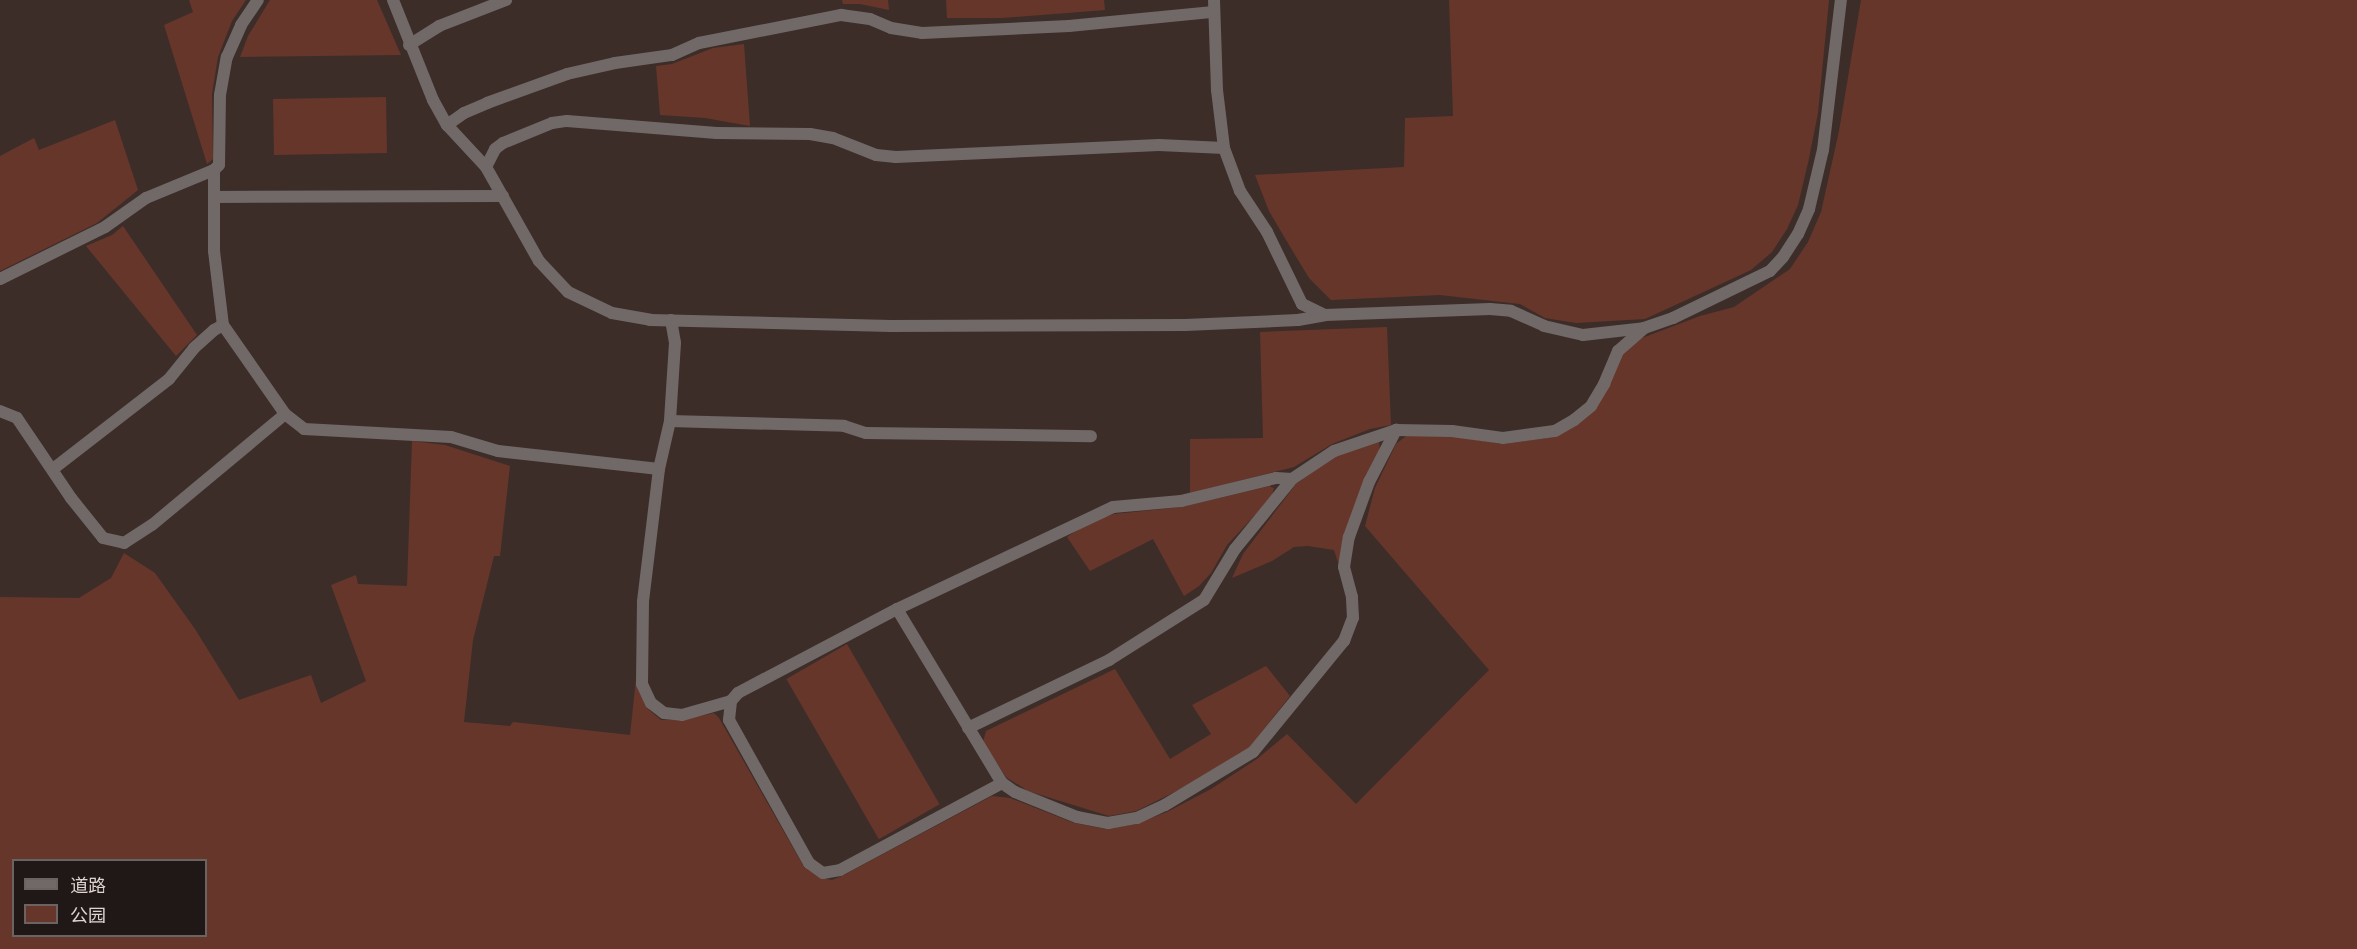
<!DOCTYPE html>
<html>
<head>
<meta charset="utf-8">
<style>
	body { margin:0 }
	#map { position:relative; width:2357px; height:949px; overflow:hidden; background:#3d2d29; font-family:"Sofia Sans Condensed","Noto Sans SC",sans-serif }
	div>[style] { position:absolute }
	[style*='--x'] { left:calc(var(--x)*1px); top:calc(var(--y)*1px); width:calc(var(--w)*1px); rotate:calc(var(--a)*1deg) }
	.green>* { inset:0; background:#67362a; transform-origin:0 0 }
	.lane>* { height:12px; margin:-6px; padding:0 6px; transform-origin:6px; border-radius:6px; background:#716967 }
	.street>* { height:12px; margin:-6px; padding:0 6px; transform-origin:6px; border-radius:6px; background:#716967 }
	span { translate:-50% -50%; white-space:nowrap; text-align:center; line-height:1.15; -webkit-text-stroke:6px #1f1816; paint-order:stroke }
	.legend { position:absolute; left:12px; top:859px; width:195px; height:78px; box-sizing:border-box; background:#1f1816; border:2px solid #6b6361; margin:0; padding:8px 10px; list-style:none; font-size:18px; color:#ded4d1 }
	.legend li { display:flex; align-items:center; gap:12px; height:30px }
	.legend b { width:30px; border:2px solid #6b6361 }
</style>
</head>
<body>
<div id="map">
	<div class="green">
		<div style="clip-path:polygon(189px 0,246px 0,232px 21px,218px 57px,212px 94px,213px 159px,207px 164px,164px 25px,193px 12px)"></div>
		<div style="clip-path:polygon(270px 0,377px 0,401px 55px,240px 57px,248px 36px)"></div>
		<div style="clip-path:polygon(842px 0,888px 0,889px 10px,860px 4px,843px 4px)"></div>
		<div style="clip-path:polygon(946px 0,1104px 0,1105px 10px,1002px 18px,947px 18px)"></div>
		<div style="clip-path:polygon(1449px 0,1829px 0,1818px 113px,1808px 163px,1798px 205px,1787px 229px,1772px 252px,1751px 270px,1645px 319px,1576px 323px,1545px 318px,1520px 304px,1440px 295px,1331px 300px,1309px 278px,1289px 245px,1269px 211px,1255px 175px,1404px 167px,1405px 118px,1453px 116px)"></div>
		<div style="clip-path:polygon(evenodd,1861px 0,2357px 0,2357px 949px,0 949px,0 597px,79px 598px,111px 578px,124px 553px,155px 573px,195px 629px,239px 700px,311px 675px,321px 703px,366px 681px,331px 585px,356px 575px,358px 584px,407px 586px,412px 441px,445px 445px,510px 466px,500px 556px,494px 556px,473px 640px,464px 722px,510px 726px,513px 722px,630px 735px,637px 670px,640px 688px,648px 709px,661px 720px,681px 720px,714px 713px,719px 718px,804px 867px,821px 878px,832px 880px,842px 876px,992px 796px,1010px 798px,1074px 823px,1106px 829px,1136px 824px,1167px 812px,1211px 789px,1257px 759px,1287px 734px,1356px 804px,1489px 670px,1365px 526px,1375px 488px,1396px 444px,1406px 436px,1450px 436px,1503px 444px,1555px 437px,1577px 424px,1623px 353px,1637px 340px,1700px 316px,1734px 307px,1790px 269px,1808px 242px,1821px 212px,1839px 131px,1861px 0,14px 860px,206px 860px,206px 936px,14px 936px,14px 860px)"></div>
		<div style="clip-path:polygon(744px 44px,750px 126px,705px 118px,660px 115px,656px 66px,672px 64px,713px 48px)"></div>
		<div style="left:386px;top:97px;width:56px;height:113px;rotate:89deg"></div>
		<div style="clip-path:polygon(115px 120px,138px 190px,97px 223px,0 271px,0 156px,34px 138px,39px 150px)"></div>
		<div style="clip-path:polygon(123px 226px,197px 335px,176px 356px,86px 246px,112px 235px)"></div>
		<div style="clip-path:polygon(1387px 327px,1391px 425px,1370px 429px,1332px 444px,1294px 467px,1190px 493px,1190px 439px,1263px 438px,1260px 332px)"></div>
		<div style="clip-path:polygon(1374px 441px,1379px 442px,1380px 451px,1343px 537px,1341px 571px,1334px 550px,1308px 546px,1294px 547px,1272px 561px,1232px 578px,1243px 554px,1296px 484px,1335px 456px)"></div>
		<div style="clip-path:polygon(1269px 486px,1274px 488px,1271px 498px,1227px 545px,1211px 573px,1199px 586px,1184px 596px,1153px 539px,1090px 571px,1067px 537px,1092px 521px,1114px 514px,1182px 507px)"></div>
		<div style="left:847px;top:644px;width:185px;height:70px;rotate:60deg"></div>
		<div style="clip-path:polygon(1266px 666px,1290px 696px,1249px 748px,1207px 776px,1136px 811px,1109px 816px,1028px 791px,1006px 777px,983px 742px,986px 731px,1115px 669px,1170px 759px,1211px 734px,1192px 705px)"></div>
	</div>
	<div class="lane">
		<div style="--x:409;--y:45;--w:36;--a:-32"></div>
		<div style="--x:439;--y:26;--w:72;--a:-21.2"></div>
		<div style="--x:447;--y:125;--w:21;--a:-35"></div>
		<div style="--x:464;--y:113;--w:25;--a:-23"></div>
		<div style="--x:487;--y:103;--w:85;--a:-19.9"></div>
		<div style="--x:567;--y:74;--w:49;--a:-12.9"></div>
		<div style="--x:615;--y:63;--w:58;--a:-8"></div>
		<div style="--x:672;--y:55;--w:30;--a:-24"></div>
		<div style="--x:699;--y:43;--w:145;--a:-11.2"></div>
		<div style="--x:841;--y:15;--w:29;--a:8"></div>
		<div style="--x:870;--y:19;--w:23;--a:23"></div>
		<div style="--x:891;--y:28;--w:31;--a:9"></div>
		<div style="--x:922;--y:33;--w:147;--a:-2.7"></div>
		<div style="--x:1069;--y:26;--w:145;--a:-5.6"></div>
		<div style="--x:486;--y:167;--w:20;--a:-63"></div>
		<div style="--x:495;--y:149;--w:10;--a:-37"></div>
		<div style="--x:503;--y:143;--w:53;--a:-22.2"></div>
		<div style="--x:552;--y:123;--w:15;--a:-8"></div>
		<div style="--x:567;--y:121;--w:150;--a:4.6"></div>
		<div style="--x:717;--y:133;--w:93;--a:0.6"></div>
		<div style="--x:810;--y:134;--w:23;--a:10"></div>
		<div style="--x:833;--y:138;--w:46;--a:21.6"></div>
		<div style="--x:876;--y:155;--w:20;--a:6"></div>
		<div style="--x:896;--y:157;--w:263;--a:-2.6"></div>
		<div style="--x:1159;--y:145;--w:65;--a:2.6"></div>
		<div style="--x:214;--y:170;--w:81;--a:90"></div>
		<div style="--x:214;--y:251;--w:75;--a:83.1"></div>
		<div style="--x:223;--y:325;--w:108;--a:55.1"></div>
		<div style="--x:285;--y:414;--w:24;--a:38"></div>
		<div style="--x:304;--y:429;--w:147;--a:3.1"></div>
		<div style="--x:451;--y:437;--w:49;--a:16.6"></div>
		<div style="--x:498;--y:451;--w:162;--a:6.4"></div>
		<div style="--x:214;--y:197;--w:289;--a:-0.2"></div>
		<div style="--x:671;--y:320;--w:23;--a:80"></div>
		<div style="--x:675;--y:343;--w:78;--a:93.7"></div>
		<div style="--x:670;--y:421;--w:49;--a:102.9"></div>
		<div style="--x:659;--y:469;--w:134;--a:96.9"></div>
		<div style="--x:643;--y:602;--w:82;--a:90.7"></div>
		<div style="--x:642;--y:684;--w:21;--a:65"></div>
		<div style="--x:651;--y:703;--w:16;--a:38"></div>
		<div style="--x:664;--y:713;--w:18;--a:6"></div>
		<div style="--x:682;--y:715;--w:51;--a:-15.9"></div>
		<div style="--x:0;--y:411;--w:18;--a:22"></div>
		<div style="--x:17;--y:418;--w:97;--a:56"></div>
		<div style="--x:71;--y:498;--w:51;--a:51.3"></div>
		<div style="--x:103;--y:538;--w:22;--a:13"></div>
		<div style="--x:124;--y:543;--w:33;--a:-33"></div>
		<div style="--x:152;--y:525;--w:173;--a:-39.8"></div>
		<div style="--x:670;--y:421;--w:174;--a:1.6"></div>
		<div style="--x:844;--y:426;--w:23;--a:18"></div>
		<div style="--x:866;--y:433;--w:225;--a:0.8"></div>
		<div style="--x:53;--y:469;--w:147;--a:-37.8"></div>
		<div style="--x:169;--y:379;--w:40;--a:-51"></div>
		<div style="--x:194;--y:348;--w:27;--a:-42"></div>
		<div style="--x:214;--y:330;--w:10;--a:-29"></div>
		<div style="--x:1292;--y:479;--w:16;--a:-176"></div>
		<div style="--x:1276;--y:478;--w:98;--a:166.4"></div>
		<div style="--x:1181;--y:501;--w:68;--a:175"></div>
		<div style="--x:1113;--y:507;--w:239;--a:154.7"></div>
		<div style="--x:897;--y:609;--w:203;--a:58.9"></div>
		<div style="--x:1002;--y:783;--w:16;--a:35"></div>
		<div style="--x:1015;--y:792;--w:67;--a:22"></div>
		<div style="--x:1077;--y:817;--w:32;--a:11"></div>
		<div style="--x:1108;--y:823;--w:29;--a:-10"></div>
		<div style="--x:1137;--y:818;--w:31;--a:-25"></div>
		<div style="--x:1165;--y:805;--w:103;--a:-31.1"></div>
		<div style="--x:1253;--y:752;--w:144;--a:-50.7"></div>
		<div style="--x:1344;--y:641;--w:25;--a:-69"></div>
		<div style="--x:1353;--y:618;--w:21;--a:-93"></div>
		<div style="--x:1352;--y:597;--w:31;--a:-105"></div>
		<div style="--x:1344;--y:567;--w:30;--a:-81"></div>
		<div style="--x:1349;--y:537;--w:59;--a:-70"></div>
		<div style="--x:1369;--y:482;--w:59;--a:-62.6"></div>
		<div style="--x:897;--y:609;--w:180;--a:152.2"></div>
		<div style="--x:738;--y:693;--w:11;--a:131"></div>
		<div style="--x:731;--y:701;--w:19;--a:96"></div>
		<div style="--x:729;--y:720;--w:164;--a:60.8"></div>
		<div style="--x:809;--y:863;--w:17;--a:36"></div>
		<div style="--x:823;--y:873;--w:17;--a:-10"></div>
		<div style="--x:840;--y:870;--w:184;--a:-28.2"></div>
		<div style="--x:968;--y:728;--w:157;--a:-25.7"></div>
		<div style="--x:1109;--y:660;--w:112;--a:-32.3"></div>
		<div style="--x:1204;--y:600;--w:60;--a:-58.7"></div>
		<div style="--x:1235;--y:549;--w:90;--a:-50.8"></div>
		<div style="--x:1292;--y:479;--w:50;--a:-33.7"></div>
		<div style="--x:1334;--y:451;--w:65;--a:-18.7"></div>
		<div style="--x:1396;--y:430;--w:56;--a:1"></div>
		<div style="--x:1452;--y:431;--w:51;--a:7.8"></div>
		<div style="--x:1503;--y:438;--w:52;--a:-7.7"></div>
		<div style="--x:1555;--y:431;--w:22;--a:-30"></div>
		<div style="--x:1574;--y:420;--w:22;--a:-39"></div>
		<div style="--x:1591;--y:406;--w:26;--a:-59"></div>
		<div style="--x:1604;--y:384;--w:36;--a:-67"></div>
		<div style="--x:1618;--y:351;--w:35;--a:-41"></div>
	</div>
	<div class="street">
		<div style="--x:393;--y:0;--w:108;--a:68.2"></div>
		<div style="--x:433;--y:100;--w:29;--a:61"></div>
		<div style="--x:447;--y:125;--w:57;--a:47.1"></div>
		<div style="--x:486;--y:167;--w:108;--a:60.6"></div>
		<div style="--x:539;--y:261;--w:42;--a:46.9"></div>
		<div style="--x:568;--y:292;--w:49;--a:25.5"></div>
		<div style="--x:612;--y:313;--w:39;--a:10"></div>
		<div style="--x:650;--y:320;--w:241;--a:1.4"></div>
		<div style="--x:891;--y:326;--w:294;--a:-0.2"></div>
		<div style="--x:1185;--y:325;--w:113;--a:-2.5"></div>
		<div style="--x:1298;--y:320;--w:27;--a:-10"></div>
		<div style="--x:1214;--y:0;--w:90;--a:88.1"></div>
		<div style="--x:1217;--y:90;--w:58;--a:83.1"></div>
		<div style="--x:1224;--y:148;--w:46;--a:69.6"></div>
		<div style="--x:1240;--y:191;--w:49;--a:56.6"></div>
		<div style="--x:1267;--y:232;--w:80;--a:64.1"></div>
		<div style="--x:1302;--y:304;--w:25;--a:26"></div>
		<div style="--x:1325;--y:315;--w:165;--a:-2.1"></div>
		<div style="--x:1490;--y:309;--w:21;--a:5"></div>
		<div style="--x:1511;--y:311;--w:36;--a:24"></div>
		<div style="--x:1544;--y:326;--w:40;--a:13"></div>
		<div style="--x:1583;--y:335;--w:61;--a:-6.5"></div>
		<div style="--x:1644;--y:328;--w:31;--a:-19"></div>
		<div style="--x:1673;--y:318;--w:108;--a:-25.9"></div>
		<div style="--x:1770;--y:271;--w:19;--a:-47"></div>
		<div style="--x:1783;--y:257;--w:27;--a:-57"></div>
		<div style="--x:1798;--y:234;--w:27;--a:-66"></div>
		<div style="--x:1809;--y:209;--w:61;--a:-76.7"></div>
		<div style="--x:1823;--y:150;--w:151;--a:-83.2"></div>
		<div style="--x:0;--y:279;--w:117;--a:-26.3"></div>
		<div style="--x:105;--y:227;--w:50;--a:-35.3"></div>
		<div style="--x:146;--y:198;--w:74;--a:-22.4"></div>
		<div style="--x:214;--y:170;--w:7;--a:-45"></div>
		<div style="--x:219;--y:165;--w:70;--a:-89.2"></div>
		<div style="--x:220;--y:95;--w:39;--a:-80"></div>
		<div style="--x:227;--y:57;--w:35;--a:-66"></div>
		<div style="--x:241;--y:25;--w:30;--a:-56"></div>
	</div>
	<ul class="legend">
	<li><b style="height:8px;background:#716967"></b>道路</li>
	<li><b style="height:16px;background:#67362a"></b>公园</li>
	</ul>
</div>
</body>
</html>
